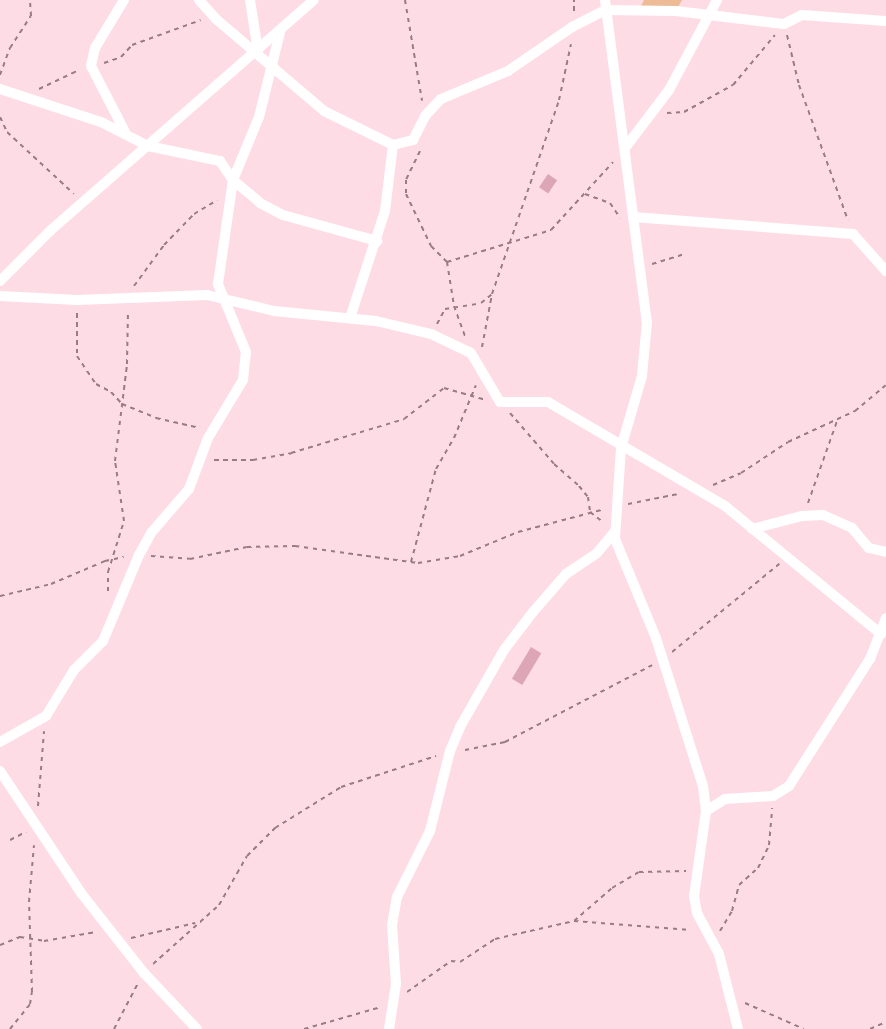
<!DOCTYPE html>
<html>
<head>
<meta charset="utf-8">
<style>
	body { margin:0 }
	#map { position:relative; width:886px; height:1029px; overflow:hidden; background:#fedce6; font-family:Merriweather,serif }
	div>[style] { position:absolute }
	[style*='--x'] { left:calc(var(--x)*1px); top:calc(var(--y)*1px); width:calc(var(--w)*1px); rotate:calc(var(--a)*1deg) }
	.green>* { inset:0; background:#edbb95 }
	.building>* { inset:0; background:#dca6b7; transform-origin:0 0 }
	.path>* { height:2px; margin-top:-1px; transform-origin:0; background:repeating-linear-gradient(90deg,#977c84 0 4.5px,transparent 0 9px) }
	.street>* { height:10px; margin:-5px; padding:0 5px; transform-origin:5px; border-radius:5px; background:#fff }
	span { translate:-50% -50%; white-space:nowrap; text-align:center; line-height:1.15; -webkit-text-stroke:6px #fff; paint-order:stroke }
</style>
</head>
<body>
<div id="map">
	<div class="green">
		<div style="clip-path:polygon(644px 0,682px 0,676px 11px,639px 10px)"></div>
	</div>
	<div class="building">
		<div style="left:548px;top:174px;width:11px;height:16px;rotate:34deg"></div>
		<div style="left:531px;top:647px;width:12px;height:37px;rotate:31deg"></div>
	</div>
	<div class="path">
		<div style="--x:405;--y:0;--w:102;--a:80.4"></div>
		<div style="--x:574;--y:11;--w:11;--a:-90"></div>
		<div style="--x:787;--y:35;--w:51;--a:76.5"></div>
		<div style="--x:799;--y:85;--w:144;--a:70.1"></div>
		<div style="--x:104;--y:63;--w:18;--a:-19"></div>
		<div style="--x:121;--y:57;--w:16;--a:-47"></div>
		<div style="--x:132;--y:45;--w:73;--a:-19.9"></div>
		<div style="--x:0;--y:75;--w:29;--a:-70"></div>
		<div style="--x:10;--y:48;--w:38;--a:-57"></div>
		<div style="--x:31;--y:16;--w:16;--a:-94"></div>
		<div style="--x:39;--y:89;--w:44;--a:-25.4"></div>
		<div style="--x:667;--y:113;--w:17;--a:-3"></div>
		<div style="--x:684;--y:112;--w:56;--a:-28.9"></div>
		<div style="--x:733;--y:85;--w:65;--a:-50"></div>
		<div style="--x:0;--y:117;--w:17;--a:65"></div>
		<div style="--x:7;--y:132;--w:91;--a:42.8"></div>
		<div style="--x:420;--y:151;--w:32;--a:116"></div>
		<div style="--x:406;--y:180;--w:14;--a:90"></div>
		<div style="--x:406;--y:194;--w:58;--a:64.3"></div>
		<div style="--x:431;--y:246;--w:23;--a:45"></div>
		<div style="--x:447;--y:262;--w:45;--a:81"></div>
		<div style="--x:454;--y:306;--w:33;--a:70"></div>
		<div style="--x:585;--y:194;--w:27;--a:20"></div>
		<div style="--x:610;--y:203;--w:18;--a:56"></div>
		<div style="--x:447;--y:262;--w:109;--a:-17.1"></div>
		<div style="--x:551;--y:230;--w:92;--a:-47.6"></div>
		<div style="--x:652;--y:264;--w:34;--a:-17"></div>
		<div style="--x:134;--y:286;--w:51;--a:-53.8"></div>
		<div style="--x:164;--y:245;--w:43;--a:-45.9"></div>
		<div style="--x:194;--y:214;--w:27;--a:-31"></div>
		<div style="--x:77;--y:313;--w:43;--a:90"></div>
		<div style="--x:77;--y:356;--w:34;--a:56"></div>
		<div style="--x:96;--y:384;--w:17;--a:28"></div>
		<div style="--x:111;--y:392;--w:16;--a:47"></div>
		<div style="--x:122;--y:404;--w:37;--a:22"></div>
		<div style="--x:156;--y:418;--w:45;--a:12.8"></div>
		<div style="--x:437;--y:324;--w:17;--a:-62"></div>
		<div style="--x:445;--y:309;--w:36;--a:-9"></div>
		<div style="--x:481;--y:303;--w:14;--a:-39"></div>
		<div style="--x:492;--y:294;--w:205;--a:-70.9"></div>
		<div style="--x:559;--y:100;--w:57;--a:-77.9"></div>
		<div style="--x:482;--y:347;--w:54;--a:-79.3"></div>
		<div style="--x:510;--y:413;--w:67;--a:49.2"></div>
		<div style="--x:554;--y:464;--w:33;--a:41"></div>
		<div style="--x:579;--y:486;--w:14;--a:51"></div>
		<div style="--x:588;--y:497;--w:15;--a:82"></div>
		<div style="--x:590;--y:512;--w:18;--a:38"></div>
		<div style="--x:214;--y:460;--w:39;--a:0"></div>
		<div style="--x:253;--y:460;--w:39;--a:-10"></div>
		<div style="--x:291;--y:453;--w:118;--a:-16.7"></div>
		<div style="--x:404;--y:419;--w:51;--a:-37.8"></div>
		<div style="--x:444;--y:388;--w:41;--a:15.8"></div>
		<div style="--x:713;--y:485;--w:30;--a:-23"></div>
		<div style="--x:741;--y:473;--w:56;--a:-33.4"></div>
		<div style="--x:788;--y:442;--w:74;--a:-24.8"></div>
		<div style="--x:855;--y:411;--w:40;--a:-40"></div>
		<div style="--x:808;--y:503;--w:87;--a:-70.5"></div>
		<div style="--x:628;--y:504;--w:51;--a:-11.3"></div>
		<div style="--x:151;--y:556;--w:39;--a:4"></div>
		<div style="--x:190;--y:559;--w:58;--a:-11.9"></div>
		<div style="--x:247;--y:547;--w:48;--a:-1.2"></div>
		<div style="--x:295;--y:546;--w:124;--a:7.9"></div>
		<div style="--x:418;--y:563;--w:43;--a:-9.5"></div>
		<div style="--x:460;--y:556;--w:63;--a:-22.5"></div>
		<div style="--x:518;--y:532;--w:90;--a:-14.8"></div>
		<div style="--x:411;--y:562;--w:96;--a:-75"></div>
		<div style="--x:436;--y:469;--w:36;--a:-60"></div>
		<div style="--x:454;--y:438;--w:57;--a:-67.5"></div>
		<div style="--x:108;--y:591;--w:19;--a:-90"></div>
		<div style="--x:108;--y:572;--w:53;--a:-72.6"></div>
		<div style="--x:124;--y:521;--w:61;--a:-98.5"></div>
		<div style="--x:115;--y:461;--w:98;--a:-82.9"></div>
		<div style="--x:127;--y:364;--w:53;--a:-88.9"></div>
		<div style="--x:0;--y:596;--w:52;--a:-13.2"></div>
		<div style="--x:51;--y:584;--w:59;--a:-23.1"></div>
		<div style="--x:105;--y:561;--w:19;--a:-12"></div>
		<div style="--x:672;--y:652;--w:139;--a:-39.4"></div>
		<div style="--x:465;--y:750;--w:41;--a:-11.3"></div>
		<div style="--x:505;--y:742;--w:166;--a:-27.6"></div>
		<div style="--x:38;--y:806;--w:75;--a:-85.4"></div>
		<div style="--x:10;--y:840;--w:18;--a:-27"></div>
		<div style="--x:574;--y:921;--w:117;--a:4.4"></div>
		<div style="--x:720;--y:931;--w:23;--a:-59"></div>
		<div style="--x:732;--y:911;--w:27;--a:-75"></div>
		<div style="--x:739;--y:885;--w:25;--a:-42"></div>
		<div style="--x:758;--y:868;--w:25;--a:-64"></div>
		<div style="--x:769;--y:845;--w:37;--a:-85"></div>
		<div style="--x:131;--y:938;--w:66;--a:-13.2"></div>
		<div style="--x:0;--y:945;--w:22;--a:-22"></div>
		<div style="--x:20;--y:937;--w:24;--a:9"></div>
		<div style="--x:44;--y:941;--w:53;--a:-9.8"></div>
		<div style="--x:153;--y:964;--w:89;--a:-41.8"></div>
		<div style="--x:219;--y:905;--w:56;--a:-60.3"></div>
		<div style="--x:247;--y:856;--w:40;--a:-45"></div>
		<div style="--x:275;--y:828;--w:78;--a:-31.8"></div>
		<div style="--x:341;--y:787;--w:100;--a:-18.1"></div>
		<div style="--x:407;--y:992;--w:54;--a:-35.2"></div>
		<div style="--x:451;--y:961;--w:9;--a:6"></div>
		<div style="--x:460;--y:962;--w:42;--a:-33.3"></div>
		<div style="--x:495;--y:939;--w:81;--a:-12.8"></div>
		<div style="--x:574;--y:921;--w:50;--a:-41"></div>
		<div style="--x:612;--y:888;--w:31;--a:-31"></div>
		<div style="--x:639;--y:872;--w:47;--a:-1.2"></div>
		<div style="--x:745;--y:1003;--w:64;--a:23.8"></div>
		<div style="--x:10;--y:1029;--w:32;--a:-51"></div>
		<div style="--x:30;--y:1004;--w:12;--a:-81"></div>
		<div style="--x:32;--y:992;--w:90;--a:-91.9"></div>
		<div style="--x:29;--y:902;--w:57;--a:-85"></div>
		<div style="--x:114;--y:1029;--w:50;--a:-62.4"></div>
		<div style="--x:304;--y:1029;--w:80;--a:-15.9"></div>
		<div style="--x:870;--y:1029;--w:17;--a:-24"></div>
	</div>
	<div class="street">
		<div style="--x:124;--y:0;--w:56;--a:121.1"></div>
		<div style="--x:95;--y:48;--w:18;--a:103"></div>
		<div style="--x:91;--y:66;--w:74;--a:62.7"></div>
		<div style="--x:199;--y:0;--w:25;--a:48"></div>
		<div style="--x:216;--y:19;--w:142;--a:40.4"></div>
		<div style="--x:324;--y:111;--w:77;--a:26.2"></div>
		<div style="--x:393;--y:145;--w:21;--a:-14"></div>
		<div style="--x:413;--y:140;--w:27;--a:-63"></div>
		<div style="--x:425;--y:116;--w:23;--a:-47"></div>
		<div style="--x:441;--y:99;--w:73;--a:-22.7"></div>
		<div style="--x:508;--y:71;--w:78;--a:-34.5"></div>
		<div style="--x:572;--y:27;--w:38;--a:-27"></div>
		<div style="--x:606;--y:10;--w:70;--a:0.8"></div>
		<div style="--x:676;--y:11;--w:109;--a:6.9"></div>
		<div style="--x:784;--y:24;--w:20;--a:-27"></div>
		<div style="--x:802;--y:15;--w:84;--a:4.1"></div>
		<div style="--x:250;--y:0;--w:52;--a:81.1"></div>
		<div style="--x:605;--y:0;--w:325;--a:82.6"></div>
		<div style="--x:647;--y:322;--w:54;--a:95.3"></div>
		<div style="--x:642;--y:376;--w:75;--a:106.3"></div>
		<div style="--x:621;--y:448;--w:91;--a:93.8"></div>
		<div style="--x:615;--y:539;--w:107;--a:67.5"></div>
		<div style="--x:656;--y:638;--w:155;--a:72.4"></div>
		<div style="--x:703;--y:786;--w:25;--a:83"></div>
		<div style="--x:706;--y:811;--w:86;--a:98"></div>
		<div style="--x:694;--y:896;--w:17;--a:80"></div>
		<div style="--x:697;--y:913;--w:47;--a:61.8"></div>
		<div style="--x:719;--y:954;--w:77;--a:75.8"></div>
		<div style="--x:0;--y:89;--w:106;--a:18.1"></div>
		<div style="--x:101;--y:122;--w:53;--a:27.1"></div>
		<div style="--x:148;--y:146;--w:74;--a:11.8"></div>
		<div style="--x:220;--y:161;--w:23;--a:56"></div>
		<div style="--x:233;--y:180;--w:35;--a:40"></div>
		<div style="--x:260;--y:203;--w:26;--a:28"></div>
		<div style="--x:283;--y:215;--w:98;--a:15.5"></div>
		<div style="--x:625;--y:148;--w:73;--a:-52.8"></div>
		<div style="--x:669;--y:90;--w:102;--a:-61.9"></div>
		<div style="--x:633;--y:217;--w:221;--a:4.4"></div>
		<div style="--x:853;--y:234;--w:50;--a:48.3"></div>
		<div style="--x:0;--y:281;--w:72;--a:-45"></div>
		<div style="--x:51;--y:230;--w:349;--a:-41.2"></div>
		<div style="--x:0;--y:296;--w:77;--a:3"></div>
		<div style="--x:77;--y:300;--w:130;--a:-2.2"></div>
		<div style="--x:207;--y:295;--w:69;--a:13.4"></div>
		<div style="--x:274;--y:311;--w:102;--a:5.6"></div>
		<div style="--x:376;--y:321;--w:57;--a:13.3"></div>
		<div style="--x:431;--y:334;--w:44;--a:25.4"></div>
		<div style="--x:471;--y:353;--w:57;--a:59.4"></div>
		<div style="--x:500;--y:402;--w:48;--a:0"></div>
		<div style="--x:548;--y:402;--w:205;--a:30.4"></div>
		<div style="--x:725;--y:506;--w:202;--a:39.4"></div>
		<div style="--x:350;--y:318;--w:113;--a:-71.9"></div>
		<div style="--x:385;--y:211;--w:66;--a:-83.1"></div>
		<div style="--x:752;--y:529;--w:52;--a:-14.6"></div>
		<div style="--x:802;--y:516;--w:21;--a:-3"></div>
		<div style="--x:823;--y:515;--w:32;--a:24"></div>
		<div style="--x:852;--y:528;--w:26;--a:50"></div>
		<div style="--x:869;--y:548;--w:17;--a:13"></div>
		<div style="--x:0;--y:742;--w:53;--a:-29.5"></div>
		<div style="--x:46;--y:716;--w:54;--a:-58.7"></div>
		<div style="--x:74;--y:670;--w:41;--a:-45"></div>
		<div style="--x:103;--y:641;--w:93;--a:-67.3"></div>
		<div style="--x:139;--y:555;--w:25;--a:-61"></div>
		<div style="--x:151;--y:533;--w:58;--a:-49.2"></div>
		<div style="--x:189;--y:489;--w:54;--a:-69.6"></div>
		<div style="--x:208;--y:438;--w:68;--a:-58.9"></div>
		<div style="--x:243;--y:380;--w:28;--a:-84"></div>
		<div style="--x:246;--y:352;--w:74;--a:-112.4"></div>
		<div style="--x:218;--y:284;--w:105;--a:-81.8"></div>
		<div style="--x:233;--y:180;--w:68;--a:-67.6"></div>
		<div style="--x:259;--y:117;--w:88;--a:-76.1"></div>
		<div style="--x:0;--y:771;--w:146;--a:56.4"></div>
		<div style="--x:81;--y:893;--w:102;--a:51.8"></div>
		<div style="--x:144;--y:973;--w:77;--a:46.6"></div>
		<div style="--x:706;--y:811;--w:22;--a:-32"></div>
		<div style="--x:725;--y:799;--w:48;--a:-3.6"></div>
		<div style="--x:773;--y:796;--w:19;--a:-32"></div>
		<div style="--x:789;--y:786;--w:151;--a:-57.5"></div>
		<div style="--x:870;--y:659;--w:44;--a:-68.7"></div>
		<div style="--x:389;--y:1029;--w:46;--a:-81.2"></div>
		<div style="--x:396;--y:984;--w:59;--a:-93.9"></div>
		<div style="--x:392;--y:925;--w:28;--a:-80"></div>
		<div style="--x:397;--y:897;--w:74;--a:-63.4"></div>
		<div style="--x:430;--y:831;--w:82;--a:-76"></div>
		<div style="--x:450;--y:751;--w:26;--a:-67"></div>
		<div style="--x:460;--y:727;--w:89;--a:-60.3"></div>
		<div style="--x:504;--y:650;--w:48;--a:-52.7"></div>
		<div style="--x:533;--y:612;--w:50;--a:-49"></div>
		<div style="--x:566;--y:574;--w:37;--a:-34"></div>
		<div style="--x:597;--y:553;--w:26;--a:-50"></div>
	</div>
</div>
</body>
</html>
